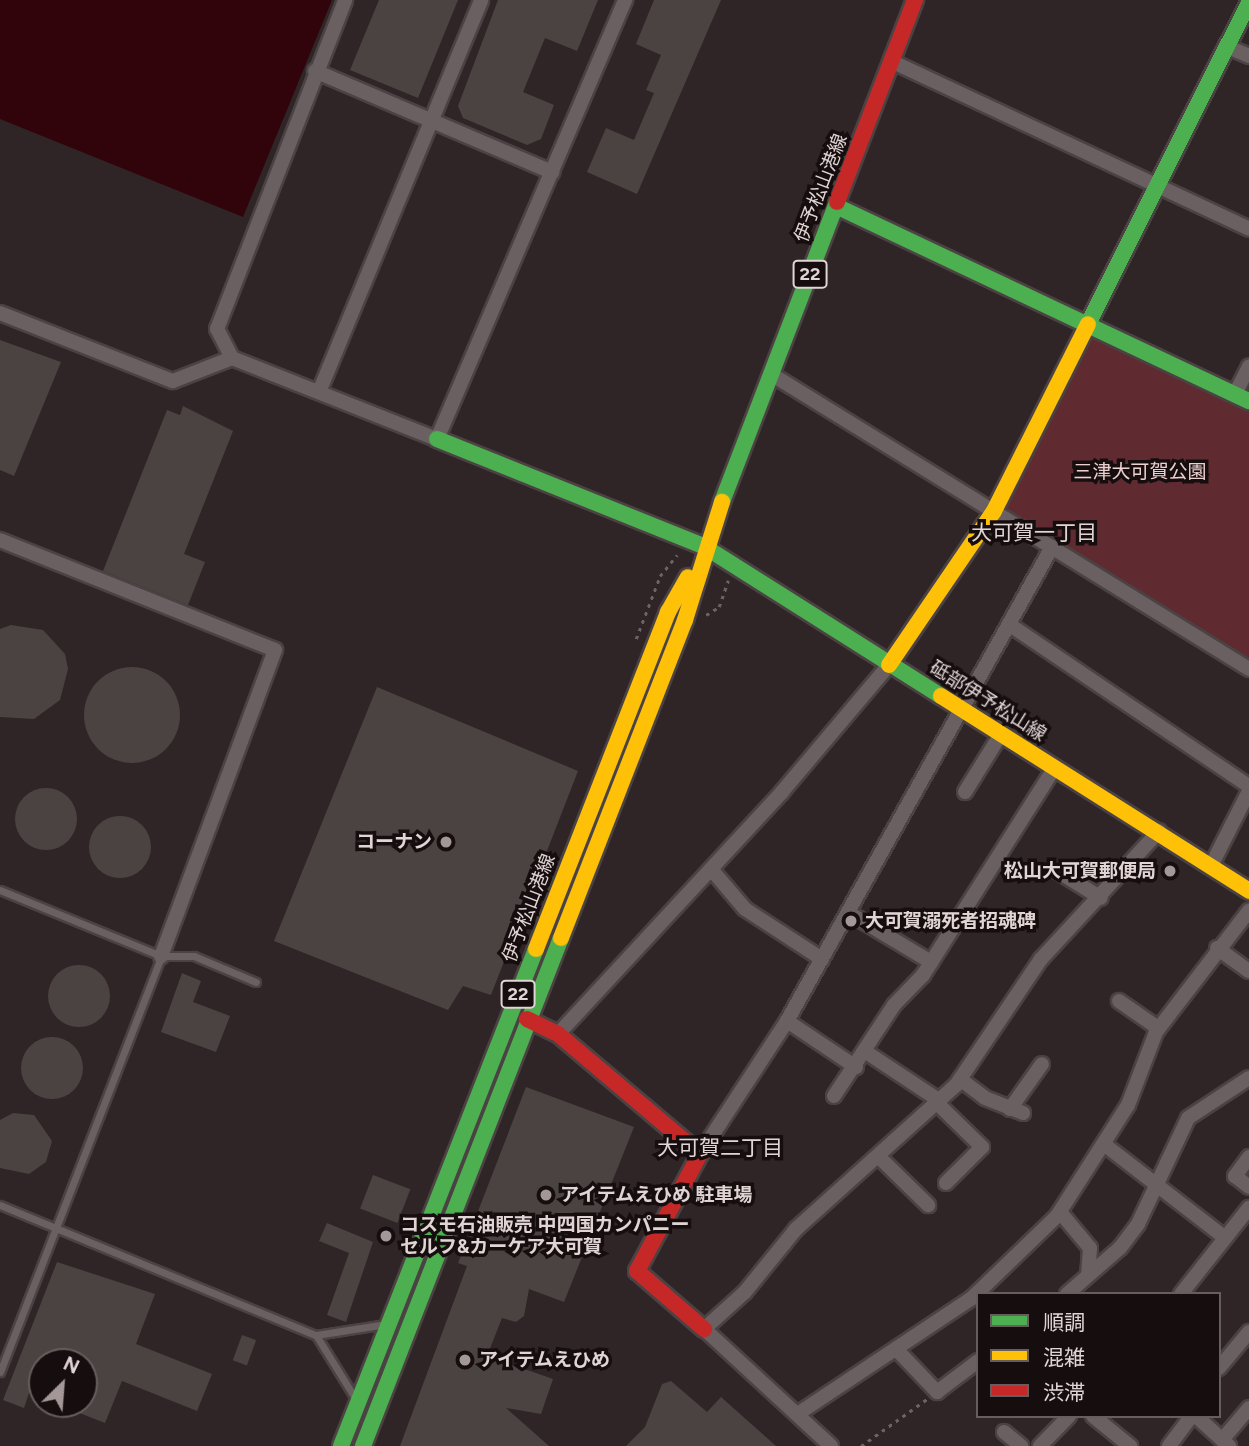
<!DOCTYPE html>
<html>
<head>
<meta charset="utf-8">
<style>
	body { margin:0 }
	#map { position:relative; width:1249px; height:1446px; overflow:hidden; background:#302526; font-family:Figtree,"Noto Sans JP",sans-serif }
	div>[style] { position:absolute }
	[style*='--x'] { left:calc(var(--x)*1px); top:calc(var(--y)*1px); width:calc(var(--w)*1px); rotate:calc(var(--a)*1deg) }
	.green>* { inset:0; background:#5f2b30 }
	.water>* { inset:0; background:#31040c }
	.building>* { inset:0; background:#4b4242; transform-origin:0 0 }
	.round { border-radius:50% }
	.path>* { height:2.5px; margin-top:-1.25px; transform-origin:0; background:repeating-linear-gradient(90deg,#6c6464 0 3.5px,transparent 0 8.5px) }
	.roads { filter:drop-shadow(2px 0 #4b4243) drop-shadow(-2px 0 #4b4243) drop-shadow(0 2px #4b4243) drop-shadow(0 -2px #4b4243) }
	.lane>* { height:7px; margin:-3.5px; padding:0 3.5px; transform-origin:3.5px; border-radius:3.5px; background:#6a6062 }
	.street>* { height:14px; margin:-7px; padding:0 7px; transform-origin:7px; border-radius:7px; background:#6a6062 }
	.fast>* { height:16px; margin:-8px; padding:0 8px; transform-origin:8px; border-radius:8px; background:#4caf50 }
	.slow>* { height:16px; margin:-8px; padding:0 8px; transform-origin:8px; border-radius:8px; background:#ffc107 }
	.jam>* { height:16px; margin:-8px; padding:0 8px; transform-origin:8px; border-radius:8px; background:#c62828 }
	.dots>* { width:19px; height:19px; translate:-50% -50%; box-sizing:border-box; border:4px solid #160d0e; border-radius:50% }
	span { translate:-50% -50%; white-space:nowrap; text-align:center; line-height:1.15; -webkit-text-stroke:7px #160d0e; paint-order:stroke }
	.shield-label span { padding:2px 5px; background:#160d0e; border:2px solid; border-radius:5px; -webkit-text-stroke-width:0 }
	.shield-label { font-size:18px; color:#e1d4d4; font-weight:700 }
	.street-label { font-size:19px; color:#e1d4d4 }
	.park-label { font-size:19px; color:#ecd0d0 }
	.poi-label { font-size:19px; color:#e1d4d4; font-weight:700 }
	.right { translate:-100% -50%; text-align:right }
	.left { translate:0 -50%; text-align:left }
	.neighbourhood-label { font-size:21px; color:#e1d4d4 }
	.legend { position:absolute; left:976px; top:1292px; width:245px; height:126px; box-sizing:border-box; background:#160d0e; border:2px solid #675d5d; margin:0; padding:9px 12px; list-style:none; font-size:21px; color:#e1d4d4 }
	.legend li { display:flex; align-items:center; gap:14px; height:35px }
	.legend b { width:35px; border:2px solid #675d5d }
	.north { position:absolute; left:28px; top:1348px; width:70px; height:70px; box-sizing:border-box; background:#160d0e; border:2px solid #675d5d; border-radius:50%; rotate:25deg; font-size:19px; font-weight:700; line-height:28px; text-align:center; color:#e1d4d4 }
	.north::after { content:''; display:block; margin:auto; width:24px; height:32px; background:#a39797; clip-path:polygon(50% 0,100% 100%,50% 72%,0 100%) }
</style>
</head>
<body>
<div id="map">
	<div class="green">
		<div style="clip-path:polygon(1091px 331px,1249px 407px,1249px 664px,999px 510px)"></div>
	</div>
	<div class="water">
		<div style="clip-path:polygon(0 0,332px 0,243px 217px,0 119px)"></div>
	</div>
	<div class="building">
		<div style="clip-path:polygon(379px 0,458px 0,418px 98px,350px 70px)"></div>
		<div style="clip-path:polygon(498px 0,598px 0,577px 51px,545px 38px,523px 92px,554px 105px,541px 139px,527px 145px,463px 118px,458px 106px)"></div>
		<div style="clip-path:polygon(654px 0,721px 0,637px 194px,587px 172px,606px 128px,634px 140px,654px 93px,646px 90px,661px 55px,636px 44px)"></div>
		<div style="clip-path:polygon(0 340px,61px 362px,14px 476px,0 470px)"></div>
		<div style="clip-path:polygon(183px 406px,233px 431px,184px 554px,205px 562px,188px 605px,103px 571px,167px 410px,180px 415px)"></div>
		<div style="clip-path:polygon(11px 625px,43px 630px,65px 654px,68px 669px,60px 700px,34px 719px,0 717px,0 629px)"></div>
		<div class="round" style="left:84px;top:667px;width:96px;height:96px"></div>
		<div style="clip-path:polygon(377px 687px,578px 771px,491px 995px,463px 986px,448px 1010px,274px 941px)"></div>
		<div class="round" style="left:15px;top:788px;width:62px;height:62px"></div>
		<div class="round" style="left:89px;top:816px;width:62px;height:62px"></div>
		<div class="round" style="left:48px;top:965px;width:62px;height:62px"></div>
		<div style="clip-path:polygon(182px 973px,201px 981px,193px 1002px,230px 1016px,216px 1052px,161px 1032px)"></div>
		<div class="round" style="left:21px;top:1037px;width:62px;height:62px"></div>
		<div style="clip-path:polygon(526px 1087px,634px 1127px,564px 1302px,529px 1289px,524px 1316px,516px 1322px,502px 1318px,487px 1356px,553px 1379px,541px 1414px,506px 1408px,549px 1446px,400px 1446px,467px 1266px,458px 1263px)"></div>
		<div style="clip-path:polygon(13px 1113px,34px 1115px,52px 1141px,46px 1162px,29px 1174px,0 1168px,0 1120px)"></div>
		<div style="left:373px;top:1175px;width:40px;height:36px;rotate:21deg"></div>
		<div style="clip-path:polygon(327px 1223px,373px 1242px,346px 1322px,327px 1315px,349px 1253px,319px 1241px)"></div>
		<div style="clip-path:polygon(57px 1262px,155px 1294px,136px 1344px,212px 1374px,197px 1411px,122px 1381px,105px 1423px,59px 1405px,84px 1404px,84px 1362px,42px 1362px,42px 1398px,29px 1393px,24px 1408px,3px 1400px)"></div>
		<div style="left:242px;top:1335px;width:15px;height:27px;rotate:20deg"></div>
		<div style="clip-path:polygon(671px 1381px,707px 1412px,721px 1397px,776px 1446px,626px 1446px,645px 1427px,662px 1384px)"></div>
	</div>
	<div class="path">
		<div style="--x:706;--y:615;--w:15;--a:-32"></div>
		<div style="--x:719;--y:607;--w:28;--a:-71"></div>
		<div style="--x:636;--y:639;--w:67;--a:-69.1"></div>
		<div style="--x:660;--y:576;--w:27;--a:-51"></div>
		<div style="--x:861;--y:1446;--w:81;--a:-35.5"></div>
	</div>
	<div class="roads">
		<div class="lane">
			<div style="--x:0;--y:890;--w:174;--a:22.3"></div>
			<div style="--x:161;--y:956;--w:33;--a:0"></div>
			<div style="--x:194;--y:956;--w:67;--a:22.8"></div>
			<div style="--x:0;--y:1205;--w:342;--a:22.4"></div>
			<div style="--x:0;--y:1372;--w:446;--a:-68.8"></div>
			<div style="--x:355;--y:1398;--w:74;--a:-121.8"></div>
			<div style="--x:316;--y:1335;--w:71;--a:-8.9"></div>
		</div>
		<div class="street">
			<div style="--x:1228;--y:47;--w:23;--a:23"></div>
			<div style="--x:893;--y:62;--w:393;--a:25.1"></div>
			<div style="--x:315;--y:71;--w:258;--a:23.1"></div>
			<div style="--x:0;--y:313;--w:186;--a:21.5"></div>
			<div style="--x:173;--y:381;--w:63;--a:-21.3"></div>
			<div style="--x:232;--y:358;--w:220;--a:21.6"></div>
			<div style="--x:437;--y:439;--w:478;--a:-66.8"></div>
			<div style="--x:232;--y:358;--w:33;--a:-117"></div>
			<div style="--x:217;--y:329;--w:353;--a:-68.7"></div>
			<div style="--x:771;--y:374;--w:562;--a:31.68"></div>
			<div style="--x:319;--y:392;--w:424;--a:-67.5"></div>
			<div style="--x:1235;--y:394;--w:31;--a:-63"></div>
			<div style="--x:0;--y:540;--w:296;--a:21.8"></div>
			<div style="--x:275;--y:650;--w:327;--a:110.4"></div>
			<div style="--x:1010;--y:625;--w:288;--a:34"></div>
			<div style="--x:965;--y:792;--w:68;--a:-58.2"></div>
			<div style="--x:1212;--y:864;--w:82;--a:-63.1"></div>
			<div style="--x:711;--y:869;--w:52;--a:49.6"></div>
			<div style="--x:745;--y:909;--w:92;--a:33"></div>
			<div style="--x:1059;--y:872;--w:49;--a:31.8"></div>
			<div style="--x:849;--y:913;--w:96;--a:30.9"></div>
			<div style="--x:1217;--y:948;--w:39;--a:36"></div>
			<div style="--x:1119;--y:1001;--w:47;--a:34.7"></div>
			<div style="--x:787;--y:1021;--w:83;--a:33.7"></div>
			<div style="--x:558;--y:1034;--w:330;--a:-47.2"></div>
			<div style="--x:782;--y:792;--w:166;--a:-49.9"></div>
			<div style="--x:866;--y:1052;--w:89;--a:33.5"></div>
			<div style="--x:960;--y:1079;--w:31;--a:37"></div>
			<div style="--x:985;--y:1098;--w:41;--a:21.5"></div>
			<div style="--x:834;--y:1096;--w:109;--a:-56.6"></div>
			<div style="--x:894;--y:1005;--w:42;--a:-46"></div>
			<div style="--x:923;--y:975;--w:246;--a:-57.6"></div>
			<div style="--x:937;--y:1103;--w:63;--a:44.4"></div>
			<div style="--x:982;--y:1147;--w:51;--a:135"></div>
			<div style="--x:1010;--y:1109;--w:55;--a:-54.6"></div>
			<div style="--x:1105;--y:1145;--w:150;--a:37.7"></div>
			<div style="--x:700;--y:1154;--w:159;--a:-56.8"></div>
			<div style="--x:787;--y:1021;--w:543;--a:-60.79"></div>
			<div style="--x:879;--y:1157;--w:69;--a:44.4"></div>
			<div style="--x:1249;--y:1157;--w:24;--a:126"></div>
			<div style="--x:1235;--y:1176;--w:18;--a:38"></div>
			<div style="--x:1060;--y:1212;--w:47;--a:50.2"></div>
			<div style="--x:1090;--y:1248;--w:27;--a:94"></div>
			<div style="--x:1067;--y:1294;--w:70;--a:-41"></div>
			<div style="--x:1120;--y:1248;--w:30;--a:-53"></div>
			<div style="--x:1138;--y:1224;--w:117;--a:-64.7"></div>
			<div style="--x:1188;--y:1118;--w:73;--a:-33.3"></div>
			<div style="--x:1181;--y:1294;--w:110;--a:-51.7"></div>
			<div style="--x:898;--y:1351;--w:57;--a:46.4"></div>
			<div style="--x:937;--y:1392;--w:51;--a:-37.1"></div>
			<div style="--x:1219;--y:1368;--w:47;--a:-50.2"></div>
			<div style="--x:799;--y:1413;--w:208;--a:-33.6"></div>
			<div style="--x:972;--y:1298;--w:118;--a:-44"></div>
			<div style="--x:1057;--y:1216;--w:132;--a:-57.4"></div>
			<div style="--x:1128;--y:1105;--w:78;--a:-69"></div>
			<div style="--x:1156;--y:1032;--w:153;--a:-52.5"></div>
			<div style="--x:1093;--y:1416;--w:48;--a:39"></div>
			<div style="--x:1196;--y:1416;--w:45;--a:42.3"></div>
			<div style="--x:1004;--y:1432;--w:22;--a:39"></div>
			<div style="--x:1222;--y:1440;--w:42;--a:-49.8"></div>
			<div style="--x:831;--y:1446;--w:173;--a:-137.3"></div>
			<div style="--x:704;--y:1329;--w:55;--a:-42.1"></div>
			<div style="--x:745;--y:1292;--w:81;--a:-51"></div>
			<div style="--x:796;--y:1229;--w:215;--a:-42"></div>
			<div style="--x:956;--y:1085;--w:152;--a:-56"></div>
			<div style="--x:1041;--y:959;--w:174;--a:-47.3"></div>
			<div style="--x:1040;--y:1446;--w:42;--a:-46"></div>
			<div style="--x:1169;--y:1446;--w:38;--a:-53"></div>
		</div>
		<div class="fast">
			<div style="--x:836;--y:206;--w:457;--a:25.3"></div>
			<div style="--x:1088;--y:324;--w:359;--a:-63.4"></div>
			<div style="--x:437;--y:439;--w:289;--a:21.9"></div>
			<div style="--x:705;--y:547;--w:279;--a:32.3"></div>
			<div style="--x:722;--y:502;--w:321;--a:-69"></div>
			<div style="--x:341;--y:1446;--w:534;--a:-68.58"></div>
			<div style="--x:363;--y:1446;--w:545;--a:-68.71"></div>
		</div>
		<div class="slow">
			<div style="--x:889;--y:665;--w:186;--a:-55.7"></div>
			<div style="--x:994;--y:511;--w:209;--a:-63.3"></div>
			<div style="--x:941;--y:696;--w:365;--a:32.3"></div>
			<div style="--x:561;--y:938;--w:341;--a:-68.7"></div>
			<div style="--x:685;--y:620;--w:124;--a:-72.6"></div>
			<div style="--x:536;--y:949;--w:362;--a:-68.6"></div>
			<div style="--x:668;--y:612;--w:40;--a:-60.3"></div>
		</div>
		<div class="jam">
			<div style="--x:837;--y:202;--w:217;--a:-68.9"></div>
			<div style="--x:527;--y:1019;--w:34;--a:26"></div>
			<div style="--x:558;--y:1034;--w:186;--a:40.2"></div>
			<div style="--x:700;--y:1154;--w:133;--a:118.3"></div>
			<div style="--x:637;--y:1271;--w:89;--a:40.9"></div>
		</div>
	</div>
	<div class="dots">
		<div style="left:446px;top:842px;background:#a39797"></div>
		<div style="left:1170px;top:871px;background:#a39797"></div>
		<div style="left:851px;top:921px;background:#a39797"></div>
		<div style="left:546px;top:1195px;background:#a39797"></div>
		<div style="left:386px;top:1236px;background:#a39797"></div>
		<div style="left:465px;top:1360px;background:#a39797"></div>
	</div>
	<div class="shield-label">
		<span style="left:810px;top:274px">22</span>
		<span style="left:518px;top:994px">22</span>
	</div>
	<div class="street-label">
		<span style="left:821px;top:188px;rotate:-69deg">伊予松山港線</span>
		<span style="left:988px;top:701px;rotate:32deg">砥部伊予松山線</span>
		<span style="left:529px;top:908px;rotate:-69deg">伊予松山港線</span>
	</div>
	<div class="park-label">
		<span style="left:1140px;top:472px">三津大可賀公園</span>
	</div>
	<div class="poi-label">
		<span class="right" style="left:432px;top:842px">コーナン</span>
		<span class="right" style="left:1156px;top:871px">松山大可賀郵便局</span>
		<span class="left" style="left:865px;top:921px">大可賀溺死者招魂碑</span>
		<span class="left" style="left:560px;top:1195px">アイテムえひめ 駐車場</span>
		<span class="left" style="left:400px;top:1236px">コスモ石油販売 中四国カンパニー<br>セルフ&amp;カーケア大可賀</span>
		<span class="left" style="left:479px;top:1360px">アイテムえひめ</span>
	</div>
	<div class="neighbourhood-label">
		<span style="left:1034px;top:533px">大可賀一丁目</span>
		<span style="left:720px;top:1148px">大可賀二丁目</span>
	</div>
	<ul class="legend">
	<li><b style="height:9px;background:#4caf50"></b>順調</li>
	<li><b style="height:9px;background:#ffc107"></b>混雑</li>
	<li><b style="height:9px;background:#c62828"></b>渋滞</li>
	</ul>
	<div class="north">N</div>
</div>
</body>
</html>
